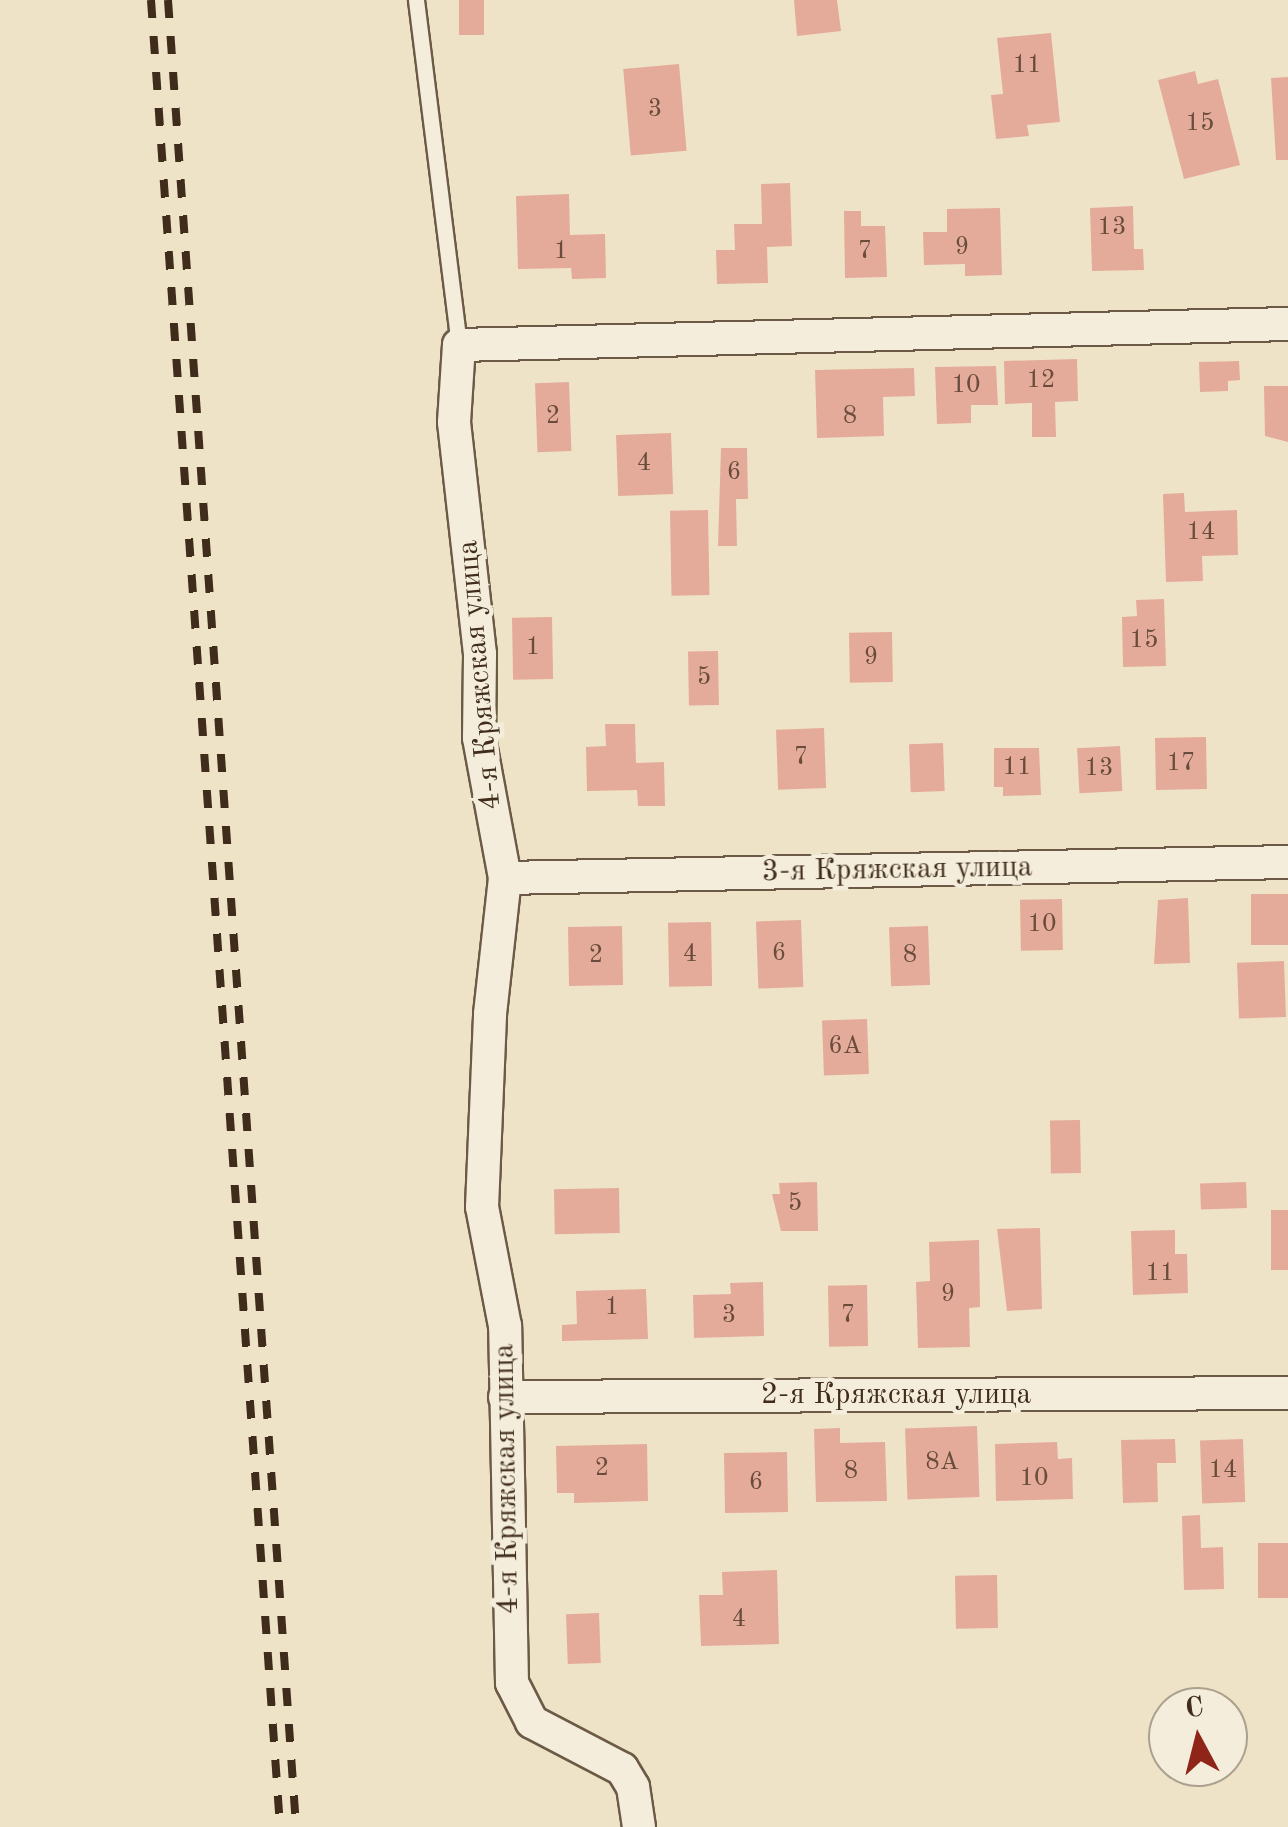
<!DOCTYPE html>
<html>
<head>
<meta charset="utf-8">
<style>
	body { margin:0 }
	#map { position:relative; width:1288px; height:1827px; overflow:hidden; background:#eee3c7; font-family:"Old Standard TT",serif }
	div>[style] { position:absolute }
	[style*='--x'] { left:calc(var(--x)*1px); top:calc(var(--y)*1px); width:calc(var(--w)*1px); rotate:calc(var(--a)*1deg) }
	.building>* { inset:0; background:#e5ab9a; transform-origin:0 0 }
	.roads { filter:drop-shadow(2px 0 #6c5a46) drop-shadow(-2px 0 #6c5a46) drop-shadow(0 2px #6c5a46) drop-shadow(0 -2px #6c5a46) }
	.lane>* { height:15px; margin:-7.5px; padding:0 7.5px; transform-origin:7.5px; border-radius:7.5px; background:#f4eddb }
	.street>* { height:32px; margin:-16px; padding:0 16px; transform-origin:16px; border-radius:16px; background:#f4eddb }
	.rail>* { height:8px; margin-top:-4px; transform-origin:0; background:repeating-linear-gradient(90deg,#402c1b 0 18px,transparent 0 36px) }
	span { translate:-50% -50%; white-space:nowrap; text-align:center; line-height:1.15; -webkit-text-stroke:9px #f4eddb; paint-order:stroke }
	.number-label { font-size:25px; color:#694c3b }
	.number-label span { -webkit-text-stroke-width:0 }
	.street-label { font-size:30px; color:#402c1b }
	.north { position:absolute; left:1148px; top:1687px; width:100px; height:100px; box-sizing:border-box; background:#f4eddb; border:2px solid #aca08e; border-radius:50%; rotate:353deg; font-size:28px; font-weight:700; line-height:40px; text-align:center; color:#402c1b }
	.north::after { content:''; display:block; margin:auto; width:35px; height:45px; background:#8f2418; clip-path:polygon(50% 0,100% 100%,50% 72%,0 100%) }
</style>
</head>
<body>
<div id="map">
	<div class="building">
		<div style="left:459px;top:0;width:25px;height:35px"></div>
		<div style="clip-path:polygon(794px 0,837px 0,841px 31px,797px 36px)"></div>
		<div style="clip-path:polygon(1051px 33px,1060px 122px,1027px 125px,1029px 136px,996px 139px,991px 95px,1003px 94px,997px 38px)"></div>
		<div style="left:679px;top:64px;width:87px;height:56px;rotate:85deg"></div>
		<div style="clip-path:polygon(1195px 71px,1198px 84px,1218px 79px,1240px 165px,1184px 179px,1158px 80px)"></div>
		<div style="clip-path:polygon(1288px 77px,1288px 160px,1276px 160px,1271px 78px)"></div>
		<div style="clip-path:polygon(790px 183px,792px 246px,767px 247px,768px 283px,717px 284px,716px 250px,735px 250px,734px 224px,762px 224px,761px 184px)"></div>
		<div style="clip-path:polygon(569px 194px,570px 235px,605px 234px,606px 278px,572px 279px,571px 268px,518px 269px,516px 196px)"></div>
		<div style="clip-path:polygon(1133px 206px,1134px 249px,1143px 249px,1144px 270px,1092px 271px,1090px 208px)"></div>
		<div style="clip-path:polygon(1000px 208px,1002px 275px,965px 276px,965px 264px,924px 265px,923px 232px,947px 232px,947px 209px)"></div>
		<div style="clip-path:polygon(844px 211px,861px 211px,861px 226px,885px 226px,887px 277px,845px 278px)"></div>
		<div style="clip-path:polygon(1077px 359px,1078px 401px,1055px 402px,1056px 437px,1032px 437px,1032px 403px,1005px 404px,1004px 361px)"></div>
		<div style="clip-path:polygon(1239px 361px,1240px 380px,1228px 381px,1228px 391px,1200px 392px,1199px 362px)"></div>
		<div style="clip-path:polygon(996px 366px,998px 405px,971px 405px,971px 423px,937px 424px,935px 367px)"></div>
		<div style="clip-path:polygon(914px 368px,915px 396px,883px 397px,884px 436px,817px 438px,815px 370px)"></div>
		<div style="left:569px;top:382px;width:69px;height:34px;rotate:88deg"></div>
		<div style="clip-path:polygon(1264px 386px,1288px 386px,1288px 442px,1265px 436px)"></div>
		<div style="left:671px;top:433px;width:61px;height:55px;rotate:88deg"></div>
		<div style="clip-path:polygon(721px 448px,747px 448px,748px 499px,736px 499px,737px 546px,718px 546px)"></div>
		<div style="clip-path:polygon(1184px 493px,1185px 512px,1237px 510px,1238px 555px,1202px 556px,1203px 581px,1166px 582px,1163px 494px)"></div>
		<div style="left:708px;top:510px;width:85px;height:38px;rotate:89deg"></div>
		<div style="clip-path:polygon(1164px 599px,1166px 666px,1123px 667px,1122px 617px,1137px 616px,1136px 600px)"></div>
		<div style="left:552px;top:617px;width:62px;height:40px;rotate:89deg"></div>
		<div style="left:892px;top:632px;width:50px;height:43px;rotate:89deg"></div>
		<div style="left:718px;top:651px;width:54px;height:30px;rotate:89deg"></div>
		<div style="clip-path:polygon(605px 724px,635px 724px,636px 763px,664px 762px,665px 806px,638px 806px,637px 790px,587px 791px,586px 747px,606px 746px)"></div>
		<div style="left:824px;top:728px;width:60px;height:48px;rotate:88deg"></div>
		<div style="left:1206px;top:737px;width:52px;height:51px;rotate:89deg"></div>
		<div style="left:943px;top:743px;width:48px;height:34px;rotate:88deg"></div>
		<div style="left:1120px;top:746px;width:45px;height:43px;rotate:87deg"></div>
		<div style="clip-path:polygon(994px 748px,1039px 748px,1041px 795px,1003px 796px,1003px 787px,994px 787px)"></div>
		<div style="left:1288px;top:894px;width:51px;height:37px;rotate:90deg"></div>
		<div style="clip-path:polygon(1188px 898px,1190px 963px,1154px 964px,1158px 900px)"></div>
		<div style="left:1062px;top:899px;width:51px;height:42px;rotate:89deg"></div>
		<div style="left:801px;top:920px;width:67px;height:45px;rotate:88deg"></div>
		<div style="left:711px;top:922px;width:64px;height:43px;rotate:89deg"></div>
		<div style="left:622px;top:926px;width:59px;height:54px;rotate:89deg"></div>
		<div style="left:928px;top:926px;width:59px;height:39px;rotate:88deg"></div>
		<div style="left:1284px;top:961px;width:56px;height:47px;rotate:88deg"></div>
		<div style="left:867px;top:1019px;width:55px;height:45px;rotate:88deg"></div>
		<div style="left:1080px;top:1120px;width:53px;height:30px;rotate:89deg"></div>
		<div style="clip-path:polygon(817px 1182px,818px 1231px,781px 1231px,772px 1194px,780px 1194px,779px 1183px)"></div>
		<div style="left:1246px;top:1182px;width:26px;height:46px;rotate:88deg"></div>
		<div style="left:619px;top:1188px;width:45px;height:65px;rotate:89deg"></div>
		<div style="left:1288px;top:1210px;width:60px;height:17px;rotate:90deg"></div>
		<div style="clip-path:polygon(1040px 1228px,1042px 1309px,1007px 1311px,997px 1229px)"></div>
		<div style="clip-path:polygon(1175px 1230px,1175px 1254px,1187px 1254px,1188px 1293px,1133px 1295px,1131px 1231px)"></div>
		<div style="clip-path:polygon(979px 1240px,980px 1307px,969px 1308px,970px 1347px,918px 1348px,916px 1282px,930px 1281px,929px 1242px)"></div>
		<div style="clip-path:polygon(763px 1282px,764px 1336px,694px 1338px,693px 1295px,731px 1294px,730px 1283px)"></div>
		<div style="left:867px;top:1285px;width:61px;height:39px;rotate:89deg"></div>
		<div style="clip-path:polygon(646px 1289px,648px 1339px,562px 1341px,562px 1325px,577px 1324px,576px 1291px)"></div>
		<div style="left:977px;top:1426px;width:71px;height:72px;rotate:88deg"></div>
		<div style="clip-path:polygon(840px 1428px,840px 1443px,885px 1442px,887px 1501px,816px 1502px,814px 1429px)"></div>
		<div style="clip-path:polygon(1175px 1439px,1176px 1463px,1157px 1463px,1158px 1502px,1123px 1503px,1121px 1440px)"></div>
		<div style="left:1243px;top:1439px;width:63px;height:43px;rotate:88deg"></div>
		<div style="clip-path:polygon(1057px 1442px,1058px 1459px,1072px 1458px,1073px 1499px,996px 1501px,995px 1444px)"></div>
		<div style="clip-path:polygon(647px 1444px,648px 1501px,574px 1503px,574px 1493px,557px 1493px,556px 1446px)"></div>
		<div style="left:787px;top:1452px;width:60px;height:63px;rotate:89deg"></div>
		<div style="clip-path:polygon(1200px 1515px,1201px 1548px,1223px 1547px,1224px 1589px,1184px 1590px,1182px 1516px)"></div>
		<div style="left:1258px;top:1543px;width:30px;height:55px"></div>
		<div style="clip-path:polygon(777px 1570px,779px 1644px,701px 1646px,699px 1595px,723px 1595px,722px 1572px)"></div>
		<div style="left:997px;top:1575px;width:53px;height:42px;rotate:89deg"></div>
		<div style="left:599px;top:1613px;width:50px;height:33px;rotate:88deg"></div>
	</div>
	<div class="roads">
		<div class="lane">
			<div style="--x:416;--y:0;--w:348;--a:82.9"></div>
		</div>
		<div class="street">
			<div style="--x:505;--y:878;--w:783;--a:-1.17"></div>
			<div style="--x:505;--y:1397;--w:783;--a:-0.29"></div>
			<div style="--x:639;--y:1827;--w:40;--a:-98.5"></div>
			<div style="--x:633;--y:1787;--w:21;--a:-121"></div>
			<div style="--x:622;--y:1769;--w:102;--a:-152.4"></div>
			<div style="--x:532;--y:1722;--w:44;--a:-117.1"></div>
			<div style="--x:512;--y:1683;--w:357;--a:-91.1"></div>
			<div style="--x:505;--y:1326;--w:121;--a:-100.9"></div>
			<div style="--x:482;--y:1207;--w:193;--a:-87.6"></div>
			<div style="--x:490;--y:1014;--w:137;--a:-83.7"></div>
			<div style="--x:505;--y:878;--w:142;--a:-100.5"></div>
			<div style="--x:479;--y:738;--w:84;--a:-89.3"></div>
			<div style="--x:480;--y:654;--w:233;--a:-96.4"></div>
			<div style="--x:454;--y:422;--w:77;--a:-86.3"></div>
			<div style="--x:459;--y:345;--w:829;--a:-1.45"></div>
		</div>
	</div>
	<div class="rail">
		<div style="--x:151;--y:0;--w:1832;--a:85.96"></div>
		<div style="--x:168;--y:0;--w:1831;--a:85.99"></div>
	</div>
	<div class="number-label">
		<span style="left:1027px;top:66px">11</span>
		<span style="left:655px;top:110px">3</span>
		<span style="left:1200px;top:124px">15</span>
		<span style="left:1112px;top:228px">13</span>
		<span style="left:962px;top:248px">9</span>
		<span style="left:561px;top:252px">1</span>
		<span style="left:865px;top:252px">7</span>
		<span style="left:1041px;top:381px">12</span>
		<span style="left:966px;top:386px">10</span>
		<span style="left:553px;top:417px">2</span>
		<span style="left:850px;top:417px">8</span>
		<span style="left:644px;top:464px">4</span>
		<span style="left:734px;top:473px">6</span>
		<span style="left:1201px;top:533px">14</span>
		<span style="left:1144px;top:641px">15</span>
		<span style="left:533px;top:648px">1</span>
		<span style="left:871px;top:658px">9</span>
		<span style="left:704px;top:678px">5</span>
		<span style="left:801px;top:758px">7</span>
		<span style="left:1181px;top:764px">17</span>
		<span style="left:1017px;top:768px">11</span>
		<span style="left:1099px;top:769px">13</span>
		<span style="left:1042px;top:925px">10</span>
		<span style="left:779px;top:954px">6</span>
		<span style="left:690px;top:955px">4</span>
		<span style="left:596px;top:956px">2</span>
		<span style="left:910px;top:956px">8</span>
		<span style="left:845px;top:1047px">6А</span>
		<span style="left:795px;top:1204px">5</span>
		<span style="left:1160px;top:1274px">11</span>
		<span style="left:948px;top:1295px">9</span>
		<span style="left:612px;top:1308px">1</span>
		<span style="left:729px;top:1316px">3</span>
		<span style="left:848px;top:1316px">7</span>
		<span style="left:942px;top:1463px">8А</span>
		<span style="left:602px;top:1469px">2</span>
		<span style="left:1223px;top:1471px">14</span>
		<span style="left:851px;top:1472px">8</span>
		<span style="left:1034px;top:1479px">10</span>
		<span style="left:756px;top:1483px">6</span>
		<span style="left:739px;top:1620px">4</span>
	</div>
	<div class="street-label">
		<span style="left:480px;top:675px;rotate:-95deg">4-я Кряжская улица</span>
		<span style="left:897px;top:870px;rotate:-1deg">3-я Кряжская улица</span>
		<span style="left:896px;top:1395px">2-я Кряжская улица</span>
		<span style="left:507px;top:1479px;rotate:-91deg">4-я Кряжская улица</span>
	</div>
	<div class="north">С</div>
</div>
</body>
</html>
